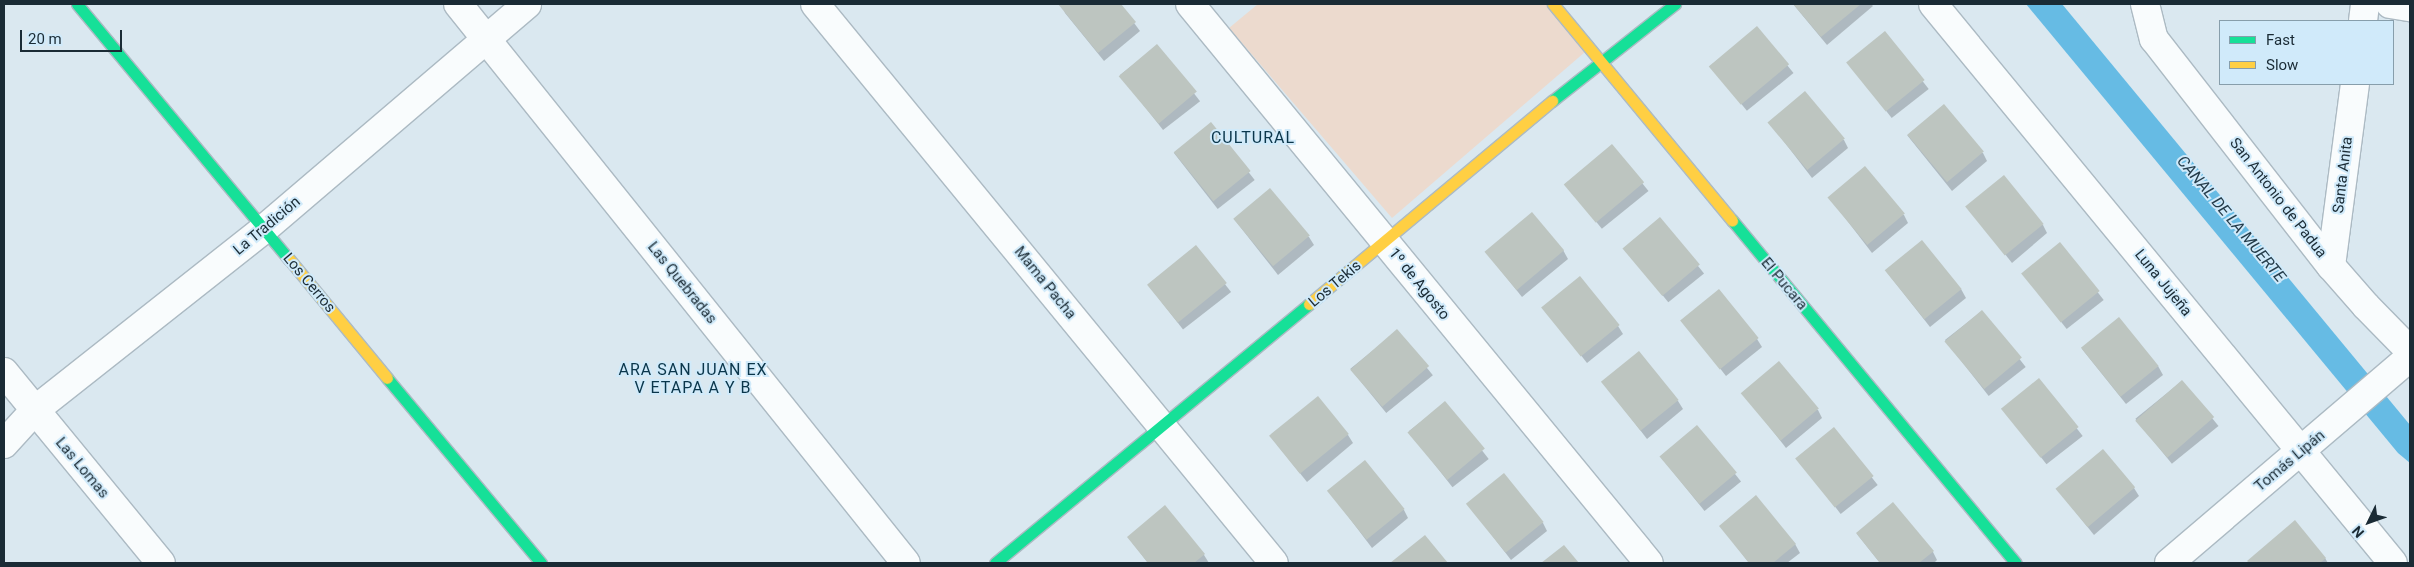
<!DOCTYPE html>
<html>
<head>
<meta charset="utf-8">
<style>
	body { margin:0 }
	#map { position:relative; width:2414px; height:567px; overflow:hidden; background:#dae8f0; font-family:Roboto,sans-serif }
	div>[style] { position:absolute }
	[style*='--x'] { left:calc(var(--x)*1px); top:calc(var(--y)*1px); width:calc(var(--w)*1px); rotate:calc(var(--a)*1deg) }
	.green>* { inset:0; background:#ecdace }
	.water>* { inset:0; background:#66bbe4 }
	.shadow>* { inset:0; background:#0003; transform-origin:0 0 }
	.building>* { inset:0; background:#bdc5c0; transform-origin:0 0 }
	.roads { filter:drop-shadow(1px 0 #acbac3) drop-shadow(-1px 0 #acbac3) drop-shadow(0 1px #acbac3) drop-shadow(0 -1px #acbac3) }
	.street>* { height:28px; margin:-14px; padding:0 14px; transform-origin:14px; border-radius:14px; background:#f9fcfd }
	.fast>* { height:11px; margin:-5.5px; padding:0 5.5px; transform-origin:5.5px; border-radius:5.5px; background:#16e098 }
	.slow>* { height:11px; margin:-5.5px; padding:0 5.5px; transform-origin:5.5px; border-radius:5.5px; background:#ffcf43 }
	span { translate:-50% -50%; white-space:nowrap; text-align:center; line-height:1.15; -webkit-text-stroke:4px #d0eafa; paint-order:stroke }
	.street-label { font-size:15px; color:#1a2b35 }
	.neighbourhood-label { font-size:16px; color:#0a364b; letter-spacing:1px }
	.water-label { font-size:16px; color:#253d4b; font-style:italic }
	.frame { position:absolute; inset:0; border:5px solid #1a2b35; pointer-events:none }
	.legend { position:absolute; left:2219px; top:20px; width:175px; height:65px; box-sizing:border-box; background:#d0eafa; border:1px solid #879eab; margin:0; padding:6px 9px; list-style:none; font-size:15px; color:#1a2b35 }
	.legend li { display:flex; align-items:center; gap:10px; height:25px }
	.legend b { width:25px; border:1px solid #879eab }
	.north { position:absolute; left:2344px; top:497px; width:50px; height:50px; -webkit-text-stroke:4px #d0eafa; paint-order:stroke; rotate:228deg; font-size:14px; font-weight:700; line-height:20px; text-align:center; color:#1a2b35 }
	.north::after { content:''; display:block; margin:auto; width:18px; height:22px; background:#1a2b35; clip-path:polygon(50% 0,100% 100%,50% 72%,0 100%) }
	.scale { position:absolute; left:20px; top:30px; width:102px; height:22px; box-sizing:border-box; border:2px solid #1a2b35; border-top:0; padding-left:6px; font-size:15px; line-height:18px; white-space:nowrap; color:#1a2b35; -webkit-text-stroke:4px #d0eafa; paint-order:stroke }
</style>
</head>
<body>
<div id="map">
	<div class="green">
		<div style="clip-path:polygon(1258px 4px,1556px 4px,1592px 46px,1392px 218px,1229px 28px)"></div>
	</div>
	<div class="water">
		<div style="clip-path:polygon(2026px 4px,2062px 4px,2410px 425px,2410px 463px,2398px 453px)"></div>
	</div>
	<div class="shadow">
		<div style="clip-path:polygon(1062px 4px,1120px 4px,1140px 31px,1104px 61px,1065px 13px)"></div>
		<div style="clip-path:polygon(1793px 4px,1871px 4px,1873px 6px,1827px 45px)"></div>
		<div style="left:1757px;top:28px;width:58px;height:60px;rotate:51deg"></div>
		<div style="left:1885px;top:33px;width:71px;height:47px;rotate:52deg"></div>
		<div style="left:1157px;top:46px;width:70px;height:47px;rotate:52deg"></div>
		<div style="clip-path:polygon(1769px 122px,1844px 140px,1848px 148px,1812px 178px)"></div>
		<div style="left:1211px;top:124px;width:71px;height:47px;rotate:52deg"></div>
		<div style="clip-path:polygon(1907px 135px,1983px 153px,1987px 161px,1952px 191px)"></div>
		<div style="left:1612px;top:146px;width:58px;height:60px;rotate:51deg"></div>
		<div style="clip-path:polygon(1829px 197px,1904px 215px,1908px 223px,1872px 253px)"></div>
		<div style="clip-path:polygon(1968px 207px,2043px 225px,2047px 233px,2012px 263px)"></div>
		<div style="clip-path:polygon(1234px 219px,1309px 237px,1314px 245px,1278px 275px)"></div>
		<div style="left:1660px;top:219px;width:70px;height:46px;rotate:51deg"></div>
		<div style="left:2060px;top:244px;width:71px;height:47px;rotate:52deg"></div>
		<div style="left:1196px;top:247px;width:57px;height:61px;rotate:52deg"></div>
		<div style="clip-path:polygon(1563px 250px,1568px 259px,1522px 297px,1486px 252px)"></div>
		<div style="clip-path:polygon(1886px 271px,1961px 289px,1966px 298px,1930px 327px)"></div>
		<div style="clip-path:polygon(1543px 307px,1618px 326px,1623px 334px,1587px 363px)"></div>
		<div style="left:1982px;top:311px;width:71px;height:47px;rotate:52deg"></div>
		<div style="clip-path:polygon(1682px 320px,1757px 339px,1762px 347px,1726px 376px)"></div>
		<div style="left:1397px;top:331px;width:57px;height:60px;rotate:51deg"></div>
		<div style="clip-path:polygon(2082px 349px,2158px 366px,2163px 375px,2126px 404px)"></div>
		<div style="left:2039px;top:380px;width:71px;height:46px;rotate:52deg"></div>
		<div style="left:2182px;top:381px;width:58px;height:60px;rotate:51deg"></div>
		<div style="clip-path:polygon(1603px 382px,1678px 401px,1683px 409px,1647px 439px)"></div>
		<div style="clip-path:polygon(1742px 392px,1818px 410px,1822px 418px,1786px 448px)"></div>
		<div style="left:1445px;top:403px;width:71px;height:46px;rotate:52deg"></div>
		<div style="left:1697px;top:427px;width:70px;height:47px;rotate:51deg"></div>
		<div style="left:1834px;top:429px;width:71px;height:47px;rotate:52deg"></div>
		<div style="clip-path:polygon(1348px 435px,1353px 443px,1307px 482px,1271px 437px)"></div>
		<div style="clip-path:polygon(2134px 488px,2139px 496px,2094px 535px,2058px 490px)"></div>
		<div style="clip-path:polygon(1329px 491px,1404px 510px,1408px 518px,1372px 548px)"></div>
		<div style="clip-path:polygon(1468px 504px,1543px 523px,1547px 531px,1511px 560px)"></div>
		<div style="clip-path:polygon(1721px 526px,1795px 544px,1800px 553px,1787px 563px,1749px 563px)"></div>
		<div style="clip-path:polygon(1857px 534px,1933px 552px,1937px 560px,1934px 563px,1880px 563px)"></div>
		<div style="clip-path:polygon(1128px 537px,1204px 555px,1209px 563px,1148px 563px)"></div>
		<div style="clip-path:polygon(1425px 537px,1446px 563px,1392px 563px)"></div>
		<div style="clip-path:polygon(2325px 558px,2328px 563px,2250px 563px,2249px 561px)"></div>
	</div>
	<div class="building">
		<div style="clip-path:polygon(1058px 4px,1121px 4px,1136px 22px,1098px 53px)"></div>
		<div style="clip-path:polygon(1793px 4px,1861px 4px,1821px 37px)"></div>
		<div style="left:1757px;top:26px;width:50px;height:63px;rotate:50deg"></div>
		<div style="left:1885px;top:31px;width:63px;height:50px;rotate:51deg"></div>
		<div style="left:1157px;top:44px;width:62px;height:50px;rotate:50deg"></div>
		<div style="left:1805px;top:91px;width:62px;height:49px;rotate:50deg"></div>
		<div style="left:1944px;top:104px;width:62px;height:48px;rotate:50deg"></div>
		<div style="left:1211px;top:122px;width:63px;height:48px;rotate:51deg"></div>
		<div style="left:1612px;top:144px;width:50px;height:63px;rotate:50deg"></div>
		<div style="left:1865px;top:166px;width:62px;height:49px;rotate:50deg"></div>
		<div style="left:2004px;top:175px;width:63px;height:50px;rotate:51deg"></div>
		<div style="left:1270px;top:188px;width:62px;height:48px;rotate:50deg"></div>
		<div style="left:1532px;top:212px;width:50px;height:62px;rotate:50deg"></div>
		<div style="left:1660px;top:217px;width:62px;height:49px;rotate:50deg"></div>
		<div style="left:1922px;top:240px;width:63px;height:48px;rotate:51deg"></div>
		<div style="left:2060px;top:242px;width:63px;height:50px;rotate:51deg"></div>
		<div style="left:1196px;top:245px;width:49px;height:63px;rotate:51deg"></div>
		<div style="left:1580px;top:276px;width:63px;height:50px;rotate:51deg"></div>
		<div style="left:1719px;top:289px;width:63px;height:50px;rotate:51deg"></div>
		<div style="left:1982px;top:310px;width:62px;height:49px;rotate:50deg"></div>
		<div style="left:2119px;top:317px;width:63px;height:49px;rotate:51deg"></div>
		<div style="left:1397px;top:329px;width:49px;height:62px;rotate:49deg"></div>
		<div style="left:1639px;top:351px;width:63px;height:49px;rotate:51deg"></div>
		<div style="left:1779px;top:361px;width:62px;height:50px;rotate:50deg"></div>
		<div style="left:2039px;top:378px;width:63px;height:49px;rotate:51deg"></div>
		<div style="left:2182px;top:380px;width:49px;height:62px;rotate:49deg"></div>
		<div style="left:1318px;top:396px;width:49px;height:63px;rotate:51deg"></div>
		<div style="left:1445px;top:401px;width:62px;height:49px;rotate:50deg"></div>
		<div style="left:1697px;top:425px;width:62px;height:49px;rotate:50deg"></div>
		<div style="left:1834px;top:427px;width:63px;height:50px;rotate:51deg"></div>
		<div style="left:2103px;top:449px;width:50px;height:62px;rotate:50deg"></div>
		<div style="left:1365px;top:460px;width:63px;height:49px;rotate:51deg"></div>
		<div style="left:1504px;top:473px;width:63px;height:49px;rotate:51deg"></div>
		<div style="clip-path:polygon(1756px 495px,1796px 544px,1773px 563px,1749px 563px,1719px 526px)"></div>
		<div style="clip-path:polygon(1893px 502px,1934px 551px,1919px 563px,1880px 563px,1856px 533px)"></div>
		<div style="clip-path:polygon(1165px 505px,1205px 554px,1194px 563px,1148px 563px,1127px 537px)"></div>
		<div style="clip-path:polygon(2295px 520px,2326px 558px,2320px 563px,2249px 563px,2247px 561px)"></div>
		<div style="clip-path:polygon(1425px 535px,1448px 563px,1390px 563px)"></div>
		<div style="clip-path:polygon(1564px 545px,1579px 563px,1541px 563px)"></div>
	</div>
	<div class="roads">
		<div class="street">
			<div style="--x:458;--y:4;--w:716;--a:51.29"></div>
			<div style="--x:815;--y:4;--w:723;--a:50.61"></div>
			<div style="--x:1190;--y:4;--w:723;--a:50.61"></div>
			<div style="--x:1933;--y:4;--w:724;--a:50.55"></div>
			<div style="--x:2145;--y:4;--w:36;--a:76"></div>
			<div style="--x:2154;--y:39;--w:288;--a:52.1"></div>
			<div style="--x:2331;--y:266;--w:53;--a:48.8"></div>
			<div style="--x:2366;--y:306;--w:63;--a:45.6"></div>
			<div style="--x:2390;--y:4;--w:20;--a:9"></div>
			<div style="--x:2363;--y:21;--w:17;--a:-83"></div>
			<div style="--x:2331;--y:266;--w:184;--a:-82.5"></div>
			<div style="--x:4;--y:372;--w:247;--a:50.6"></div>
			<div style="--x:4;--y:444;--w:46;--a:-47.6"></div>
			<div style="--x:35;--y:410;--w:292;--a:-38.3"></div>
			<div style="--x:264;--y:229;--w:346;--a:-40.5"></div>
			<div style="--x:2169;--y:563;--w:317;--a:-40.5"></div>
		</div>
		<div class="fast">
			<div style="--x:77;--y:4;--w:332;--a:50.3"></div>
			<div style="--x:1552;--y:101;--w:157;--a:-38.3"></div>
			<div style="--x:1732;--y:220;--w:445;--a:50.4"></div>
			<div style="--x:387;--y:378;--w:241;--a:50.2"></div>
			<div style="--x:995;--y:563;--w:407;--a:-39.5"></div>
		</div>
		<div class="slow">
			<div style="--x:1553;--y:4;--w:281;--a:50.4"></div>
			<div style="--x:289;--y:259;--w:154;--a:50.5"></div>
			<div style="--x:1309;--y:304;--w:317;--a:-39.9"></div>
		</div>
	</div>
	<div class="street-label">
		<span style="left:2343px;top:175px;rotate:-83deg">Santa Anita</span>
		<span style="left:2278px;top:198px;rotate:52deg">San Antonio de Padua</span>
		<span style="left:267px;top:226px;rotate:-40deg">La Tradición</span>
		<span style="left:309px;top:283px;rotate:50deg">Los Cerros</span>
		<span style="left:682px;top:283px;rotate:51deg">Las Quebradas</span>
		<span style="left:1045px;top:283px;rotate:51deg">Mama Pacha</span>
		<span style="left:2163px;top:283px;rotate:51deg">Luna Jujeña</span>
		<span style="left:1335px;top:284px;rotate:-40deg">Los Tekis</span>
		<span style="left:1419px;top:284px;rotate:51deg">1º de Agosto</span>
		<span style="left:1784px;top:284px;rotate:50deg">El Pucara</span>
		<span style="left:2290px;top:461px;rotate:-40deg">Tomás Lipán</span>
		<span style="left:82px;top:468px;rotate:50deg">Las Lomas</span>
	</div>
	<div class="neighbourhood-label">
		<span style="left:1253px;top:138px">CULTURAL</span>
		<span style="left:693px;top:379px">ARA SAN JUAN EX<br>V ETAPA A Y B</span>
	</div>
	<div class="water-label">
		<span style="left:2231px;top:219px;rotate:50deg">CANAL DE LA MUERTE</span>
	</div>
	<div class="frame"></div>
	<ul class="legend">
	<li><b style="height:6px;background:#16e098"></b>Fast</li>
	<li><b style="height:6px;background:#ffcf43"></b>Slow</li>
	</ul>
	<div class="north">N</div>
	<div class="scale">20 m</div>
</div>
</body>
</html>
